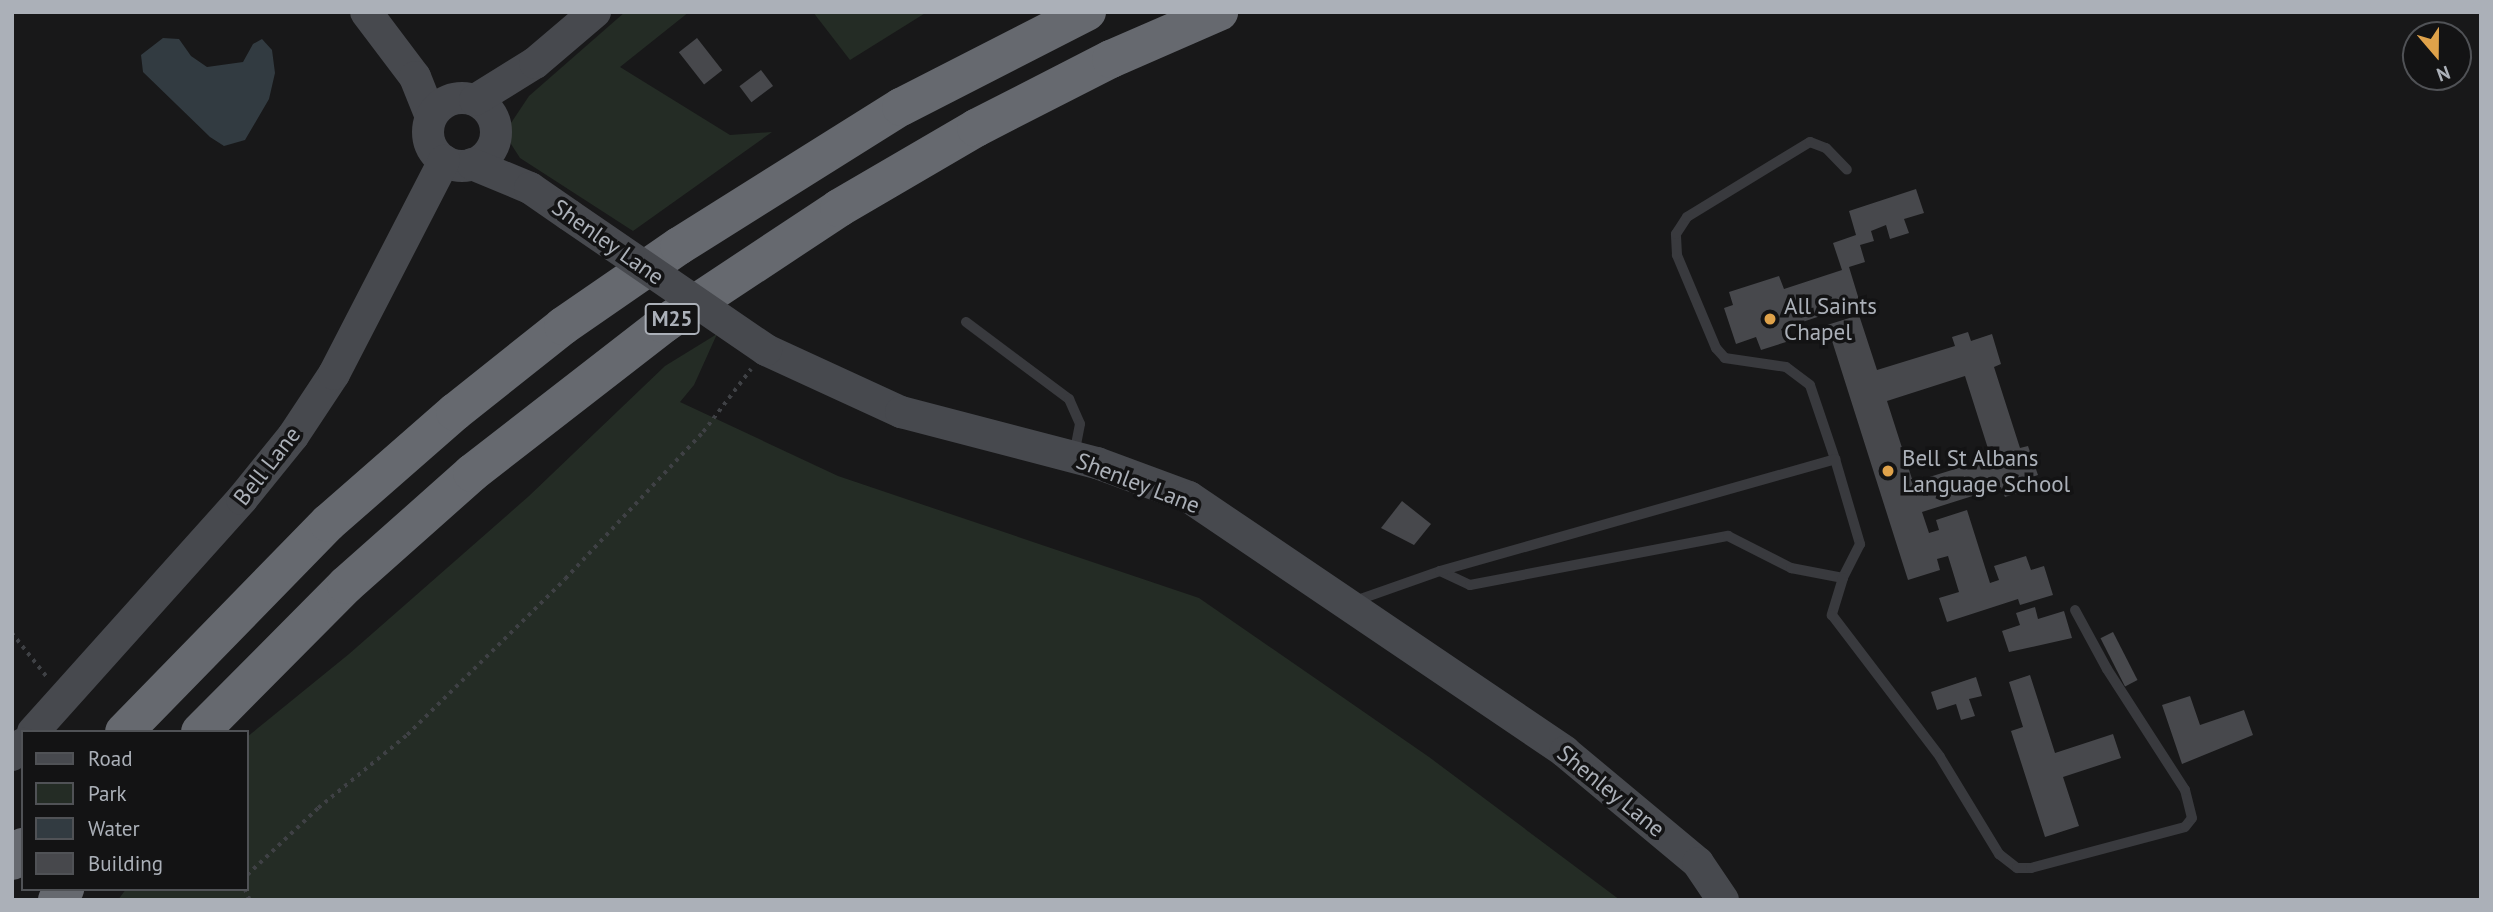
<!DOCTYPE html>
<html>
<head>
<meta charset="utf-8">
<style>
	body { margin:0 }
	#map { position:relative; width:2493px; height:912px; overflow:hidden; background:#181819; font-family:"PT Sans",sans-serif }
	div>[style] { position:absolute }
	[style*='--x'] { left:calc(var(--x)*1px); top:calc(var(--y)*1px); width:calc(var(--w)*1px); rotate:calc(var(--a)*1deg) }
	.green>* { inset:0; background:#242c25 }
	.water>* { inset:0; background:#323b41 }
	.building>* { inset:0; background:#47484c; transform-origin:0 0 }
	.path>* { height:3.5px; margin-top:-1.75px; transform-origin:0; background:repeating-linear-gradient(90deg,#3f4145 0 3.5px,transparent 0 8.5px) }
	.service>* { height:10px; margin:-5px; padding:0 5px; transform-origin:5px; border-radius:5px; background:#393a3e }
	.secondary>* { height:32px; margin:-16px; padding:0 16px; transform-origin:16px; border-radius:16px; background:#47494e }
	.secondary>.ring { margin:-16px; padding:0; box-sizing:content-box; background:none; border:32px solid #47494e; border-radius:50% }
	.motorway>* { height:38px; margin:-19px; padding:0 19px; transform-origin:19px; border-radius:19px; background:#66696f }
	.secondary-bridge>* { height:32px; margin:-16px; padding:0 16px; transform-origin:16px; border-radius:16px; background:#47494e }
	.dots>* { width:19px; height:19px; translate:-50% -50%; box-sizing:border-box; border:4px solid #131314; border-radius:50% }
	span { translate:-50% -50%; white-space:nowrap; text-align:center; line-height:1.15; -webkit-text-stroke:7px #131314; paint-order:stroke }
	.shield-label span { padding:2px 5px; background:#131314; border:2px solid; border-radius:5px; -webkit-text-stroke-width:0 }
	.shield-label { font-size:21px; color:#abb0b8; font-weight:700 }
	.street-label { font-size:23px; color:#abb0b8 }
	.poi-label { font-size:23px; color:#abb0b8 }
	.left { translate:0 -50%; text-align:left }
	.frame { position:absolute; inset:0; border:14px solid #abb0b8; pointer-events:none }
	.legend { position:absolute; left:21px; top:730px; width:228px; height:161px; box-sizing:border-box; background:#131314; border:2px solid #505256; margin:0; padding:9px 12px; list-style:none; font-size:21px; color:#abb0b8 }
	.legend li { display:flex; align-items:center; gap:14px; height:35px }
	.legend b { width:35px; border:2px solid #505256 }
	.north { position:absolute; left:2402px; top:21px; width:70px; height:70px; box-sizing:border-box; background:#131314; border:2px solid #505256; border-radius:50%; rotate:160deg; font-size:19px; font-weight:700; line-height:28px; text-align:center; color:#abb0b8 }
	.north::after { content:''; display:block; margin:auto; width:24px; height:32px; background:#dfa24a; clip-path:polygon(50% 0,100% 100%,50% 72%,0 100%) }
</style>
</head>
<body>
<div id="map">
	<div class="green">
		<div style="clip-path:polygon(625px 12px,689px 12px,620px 67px,730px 135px,772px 132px,633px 231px,520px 158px,511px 144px,511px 123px,529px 96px)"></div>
		<div style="clip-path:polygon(813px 12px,927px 12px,850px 60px)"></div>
		<div style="clip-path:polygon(717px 334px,694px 385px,680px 402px,838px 476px,1199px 598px,1429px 757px,1620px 900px,118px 900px,126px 889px,247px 889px,247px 737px,349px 654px,529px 496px,665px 366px)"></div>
	</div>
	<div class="water">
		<div style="clip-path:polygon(163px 38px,179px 39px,191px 56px,207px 67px,243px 62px,253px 44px,262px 39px,272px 50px,275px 73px,269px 99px,245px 140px,224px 146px,210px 137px,143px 72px,141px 55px)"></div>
	</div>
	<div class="building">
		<div style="left:697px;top:38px;width:41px;height:23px;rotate:52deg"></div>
		<div style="left:761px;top:70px;width:20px;height:27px;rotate:53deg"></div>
		<div style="clip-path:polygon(1916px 189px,1924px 213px,1904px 219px,1909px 233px,1890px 239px,1886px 225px,1871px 231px,1874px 241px,1860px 245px,1865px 262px,1849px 267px,1860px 303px,1781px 329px,1786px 342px,1761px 350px,1756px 337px,1736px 344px,1724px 308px,1733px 305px,1729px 292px,1779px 276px,1784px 289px,1842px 270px,1833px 243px,1856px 235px,1849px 211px)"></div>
		<div style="clip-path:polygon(evenodd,1859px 315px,1877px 370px,1955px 346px,1952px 337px,1968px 332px,1971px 341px,1992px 334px,2001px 364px,1994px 367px,2020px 448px,2028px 446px,2038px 475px,2016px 482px,2020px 492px,2005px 497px,2001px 487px,1922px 512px,1929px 533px,1939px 530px,1936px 520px,1967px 510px,1990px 583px,1999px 580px,1994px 566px,2026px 556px,2031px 570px,2044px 566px,2053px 595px,2020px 605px,2018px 599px,1947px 622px,1939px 598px,1959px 592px,1948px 556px,1937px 559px,1940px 570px,1908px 580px,1827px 325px,1859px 315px,1965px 376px,1991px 458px,1913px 482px,1887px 401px,1965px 376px)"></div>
		<div style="clip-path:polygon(1402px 501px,1431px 524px,1414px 545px,1381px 528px)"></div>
		<div style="clip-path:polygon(2035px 607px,2038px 619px,2064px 611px,2072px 638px,2009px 652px,2002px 631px,2020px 625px,2016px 613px)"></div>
		<div style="left:2113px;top:632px;width:54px;height:14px;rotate:63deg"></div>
		<div style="clip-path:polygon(2030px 675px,2055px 753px,2113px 734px,2121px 758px,2063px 777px,2079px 826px,2045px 837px,2011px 731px,2023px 727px,2009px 682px)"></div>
		<div style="clip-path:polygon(1976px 677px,1982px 696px,1969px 699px,1975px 716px,1961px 720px,1956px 704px,1937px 710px,1931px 692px)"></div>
		<div style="clip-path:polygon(2190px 696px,2200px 725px,2244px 710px,2253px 735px,2182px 764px,2162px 705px)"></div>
	</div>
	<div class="path">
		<div style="--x:12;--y:633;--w:56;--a:51.5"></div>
		<div style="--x:247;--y:875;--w:98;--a:-43.3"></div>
		<div style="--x:318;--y:808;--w:115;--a:-39.4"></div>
		<div style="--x:407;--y:735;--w:222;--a:-44.6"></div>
		<div style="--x:565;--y:579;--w:202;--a:-46.8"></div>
		<div style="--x:703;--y:432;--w:79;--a:-52.7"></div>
		<div style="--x:245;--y:889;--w:12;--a:66"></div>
	</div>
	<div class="service">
		<div style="--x:966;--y:322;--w:129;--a:36.8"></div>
		<div style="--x:1069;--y:399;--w:27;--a:66"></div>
		<div style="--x:1080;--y:424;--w:31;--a:101"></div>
		<div style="--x:1835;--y:459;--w:78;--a:-108.7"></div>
		<div style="--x:1810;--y:385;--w:30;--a:-143"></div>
		<div style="--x:1786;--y:367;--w:62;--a:-171.6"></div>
		<div style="--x:1725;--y:358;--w:13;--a:-132"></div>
		<div style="--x:1716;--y:348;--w:101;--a:-112.8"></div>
		<div style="--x:1677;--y:255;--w:21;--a:-93"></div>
		<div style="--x:1676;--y:234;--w:20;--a:-57"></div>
		<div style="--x:1687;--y:217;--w:144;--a:-31.4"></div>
		<div style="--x:1810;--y:142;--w:17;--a:21"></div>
		<div style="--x:1826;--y:148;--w:30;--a:46"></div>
		<div style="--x:1440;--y:571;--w:33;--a:25"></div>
		<div style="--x:1470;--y:585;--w:263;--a:-10.8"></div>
		<div style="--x:1728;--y:536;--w:71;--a:26.9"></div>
		<div style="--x:1791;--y:568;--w:53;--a:10.9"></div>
		<div style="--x:1352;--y:602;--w:93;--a:-19.4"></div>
		<div style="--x:1440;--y:571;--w:411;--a:-15.8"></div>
		<div style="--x:1835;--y:459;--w:89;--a:73.6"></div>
		<div style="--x:1860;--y:544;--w:38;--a:117"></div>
		<div style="--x:1843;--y:578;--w:39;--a:107"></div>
		<div style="--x:1832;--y:615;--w:178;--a:52.7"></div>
		<div style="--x:1940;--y:757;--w:114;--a:58.7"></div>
		<div style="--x:1999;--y:854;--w:23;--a:38"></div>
		<div style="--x:2017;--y:868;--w:14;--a:0"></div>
		<div style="--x:2031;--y:868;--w:159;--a:-14.9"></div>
		<div style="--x:2185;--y:827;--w:11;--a:-52"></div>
		<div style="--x:2192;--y:818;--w:29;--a:-104"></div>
		<div style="--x:2185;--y:790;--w:144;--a:-122.8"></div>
		<div style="--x:2107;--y:669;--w:67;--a:-118.5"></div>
	</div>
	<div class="secondary">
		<div style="--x:366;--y:12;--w:81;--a:53"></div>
		<div style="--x:415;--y:77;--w:43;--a:68.2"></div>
		<div class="ring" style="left:428px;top:98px;width:36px;height:36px"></div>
		<div style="--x:475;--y:100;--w:70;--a:-31.7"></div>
		<div style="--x:535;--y:63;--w:79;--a:-40.4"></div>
		<div style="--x:472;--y:164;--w:63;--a:22.5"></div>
		<div style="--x:530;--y:188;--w:47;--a:34.7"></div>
		<div style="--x:766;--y:350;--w:149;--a:24.7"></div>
		<div style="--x:901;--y:412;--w:203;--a:14.6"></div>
		<div style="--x:1097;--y:463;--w:98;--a:20.3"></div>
		<div style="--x:1189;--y:497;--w:454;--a:34.1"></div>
		<div style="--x:1565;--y:752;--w:173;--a:39.8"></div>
		<div style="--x:1698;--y:863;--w:45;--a:56"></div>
		<div style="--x:33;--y:732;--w:313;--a:-48.1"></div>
		<div style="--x:242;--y:499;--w:81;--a:-51"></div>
		<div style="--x:293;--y:436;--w:74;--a:-56.5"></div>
		<div style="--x:334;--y:374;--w:240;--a:-62.7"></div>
		<div style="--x:12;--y:755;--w:16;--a:-45"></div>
	</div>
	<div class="motorway">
		<div style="--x:124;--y:732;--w:292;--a:-45.7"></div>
		<div style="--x:328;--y:523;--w:169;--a:-41.2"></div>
		<div style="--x:455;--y:412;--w:138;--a:-38.5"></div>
		<div style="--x:563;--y:326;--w:141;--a:-34.6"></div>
		<div style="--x:679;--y:246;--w:262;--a:-32.1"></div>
		<div style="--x:901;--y:107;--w:209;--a:-27.1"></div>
		<div style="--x:200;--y:732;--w:207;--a:-45.2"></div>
		<div style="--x:346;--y:585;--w:169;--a:-41.6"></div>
		<div style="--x:472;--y:473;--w:243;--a:-37.8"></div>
		<div style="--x:664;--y:324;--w:210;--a:-33.5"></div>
		<div style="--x:839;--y:208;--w:159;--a:-30.3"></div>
		<div style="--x:976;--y:128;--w:152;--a:-27.1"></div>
		<div style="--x:1111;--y:59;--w:118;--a:-23.5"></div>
		<div style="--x:12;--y:861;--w:18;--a:-52"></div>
		<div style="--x:57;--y:900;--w:14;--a:-54"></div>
	</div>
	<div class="secondary-bridge">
		<div style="--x:569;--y:215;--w:239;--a:34.4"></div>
	</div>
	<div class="dots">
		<div style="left:1770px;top:319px;background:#dfa24a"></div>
		<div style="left:1888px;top:471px;background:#dfa24a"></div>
	</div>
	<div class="shield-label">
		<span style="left:672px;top:319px">M25</span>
	</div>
	<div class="street-label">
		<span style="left:608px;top:242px;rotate:35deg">Shenley Lane</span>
		<span style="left:267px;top:466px;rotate:-52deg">Bell Lane</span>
		<span style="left:1138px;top:483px;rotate:21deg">Shenley Lane</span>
		<span style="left:1611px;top:791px;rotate:39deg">Shenley Lane</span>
	</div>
	<div class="poi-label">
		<span class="left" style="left:1784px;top:319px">All Saints<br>Chapel</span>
		<span class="left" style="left:1902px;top:471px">Bell St Albans<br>Language School</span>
	</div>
	<div class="frame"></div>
	<ul class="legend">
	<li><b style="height:9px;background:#47494e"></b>Road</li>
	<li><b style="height:19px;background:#242c25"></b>Park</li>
	<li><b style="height:19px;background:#323b41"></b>Water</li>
	<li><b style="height:19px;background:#47484c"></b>Building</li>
	</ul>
	<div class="north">N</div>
</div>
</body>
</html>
